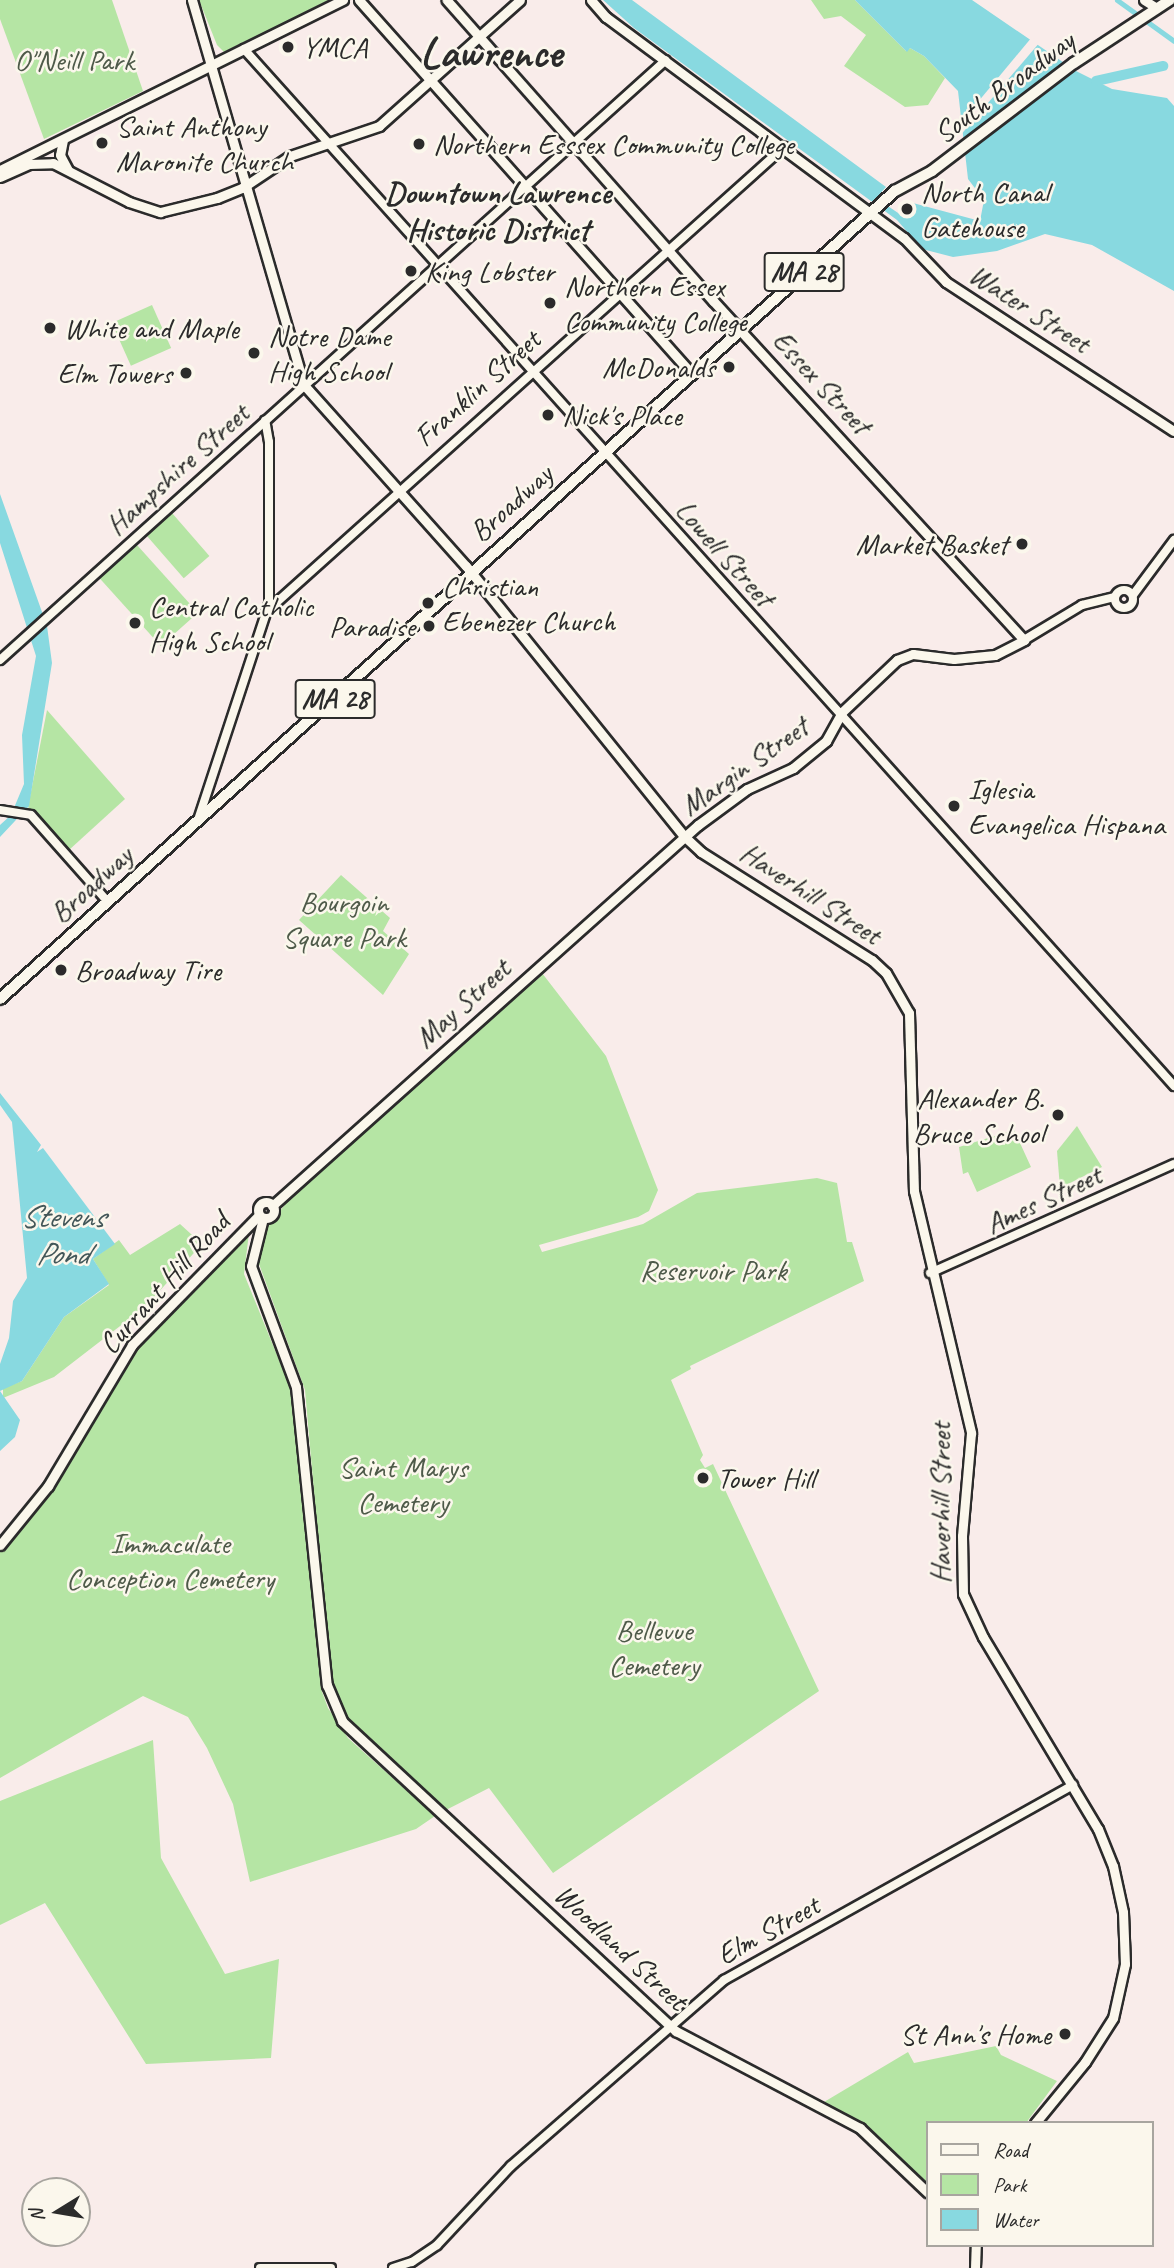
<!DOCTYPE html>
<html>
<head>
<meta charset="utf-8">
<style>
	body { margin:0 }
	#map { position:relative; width:1174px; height:2268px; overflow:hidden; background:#f9ecea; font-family:Caveat,sans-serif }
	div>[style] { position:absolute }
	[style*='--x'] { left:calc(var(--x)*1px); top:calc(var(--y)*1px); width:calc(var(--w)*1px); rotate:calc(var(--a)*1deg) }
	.green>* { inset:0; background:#b5e5a4; transform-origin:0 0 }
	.water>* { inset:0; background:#88d9e0 }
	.pier>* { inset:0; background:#f9ecea }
	.canal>* { height:5px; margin:-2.5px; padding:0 2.5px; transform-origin:2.5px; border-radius:2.5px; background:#88d9e0 }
	.river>* { height:10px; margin:-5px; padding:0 5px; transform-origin:5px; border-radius:5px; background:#88d9e0 }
	.roads { filter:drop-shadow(2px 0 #2b2b2b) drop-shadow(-2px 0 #2b2b2b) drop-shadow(0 2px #2b2b2b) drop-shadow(0 -2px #2b2b2b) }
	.tertiary>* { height:8px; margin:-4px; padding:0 4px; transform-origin:4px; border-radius:4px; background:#fbf7ec }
	.tertiary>.ring { margin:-4px; padding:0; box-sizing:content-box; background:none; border:8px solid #fbf7ec; border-radius:50% }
	.secondary>* { height:9px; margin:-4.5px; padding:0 4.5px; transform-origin:4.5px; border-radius:4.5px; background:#fbf7ec }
	.secondary>.ring { margin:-4.5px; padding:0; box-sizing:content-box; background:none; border:9px solid #fbf7ec; border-radius:50% }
	.primary>* { height:10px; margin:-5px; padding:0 5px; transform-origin:5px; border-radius:5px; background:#fbf7ec }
	.dots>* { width:19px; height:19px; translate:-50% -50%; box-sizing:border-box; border:4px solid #fbf7ec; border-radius:50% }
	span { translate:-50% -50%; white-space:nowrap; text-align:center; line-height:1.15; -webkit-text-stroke:5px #fbf7ec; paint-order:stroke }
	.shield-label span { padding:2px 5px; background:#fbf7ec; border:2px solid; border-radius:5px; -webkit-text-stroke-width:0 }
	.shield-label { font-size:28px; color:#2b2b2b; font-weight:700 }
	.poi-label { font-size:30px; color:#2b2b2b }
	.left { translate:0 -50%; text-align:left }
	.right { translate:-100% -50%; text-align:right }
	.park-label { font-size:30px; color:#4e5a49 }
	.street-label { font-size:30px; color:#2b2b2b }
	.neighbourhood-label { font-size:32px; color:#2b2b2b; font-weight:700 }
	.water-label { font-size:32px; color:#425658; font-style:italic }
	.town-label { font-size:44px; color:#2b2b2b; font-weight:700 }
	.legend { position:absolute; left:926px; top:2121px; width:228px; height:126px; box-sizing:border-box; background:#fbf7ec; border:2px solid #a8a59f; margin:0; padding:9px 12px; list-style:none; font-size:21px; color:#2b2b2b }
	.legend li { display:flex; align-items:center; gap:14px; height:35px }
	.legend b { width:35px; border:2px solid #a8a59f }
	.north { position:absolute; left:21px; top:2177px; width:70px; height:70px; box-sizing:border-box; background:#fbf7ec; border:2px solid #a8a59f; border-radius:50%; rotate:259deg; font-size:19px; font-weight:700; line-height:28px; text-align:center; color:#2b2b2b }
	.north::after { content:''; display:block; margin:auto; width:24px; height:32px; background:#2b2b2b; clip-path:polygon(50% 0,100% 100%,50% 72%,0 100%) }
</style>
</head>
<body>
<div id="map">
	<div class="green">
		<div style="clip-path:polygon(0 0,112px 0,143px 91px,44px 139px,0 19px)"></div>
		<div style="clip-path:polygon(199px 0,329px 0,224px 52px,217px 45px)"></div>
		<div style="clip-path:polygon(811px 0,855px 0,906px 51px,910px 48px,924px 56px,945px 78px,928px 105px,905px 107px,844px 66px,866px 35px,841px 16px,824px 19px)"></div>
		<div style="left:152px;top:305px;width:47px;height:44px;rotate:66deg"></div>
		<div style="left:172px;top:513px;width:57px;height:34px;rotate:49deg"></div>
		<div style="left:137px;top:545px;width:91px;height:50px;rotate:48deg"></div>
		<div style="clip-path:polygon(47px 710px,125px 799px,69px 850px,28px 807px)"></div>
		<div style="clip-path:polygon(341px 875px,390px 918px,383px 931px,409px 954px,383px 995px,299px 920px)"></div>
		<div style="clip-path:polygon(542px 973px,606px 1056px,658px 1190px,649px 1211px,638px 1217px,539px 1245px,542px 1252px,643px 1224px,697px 1193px,817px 1178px,837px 1183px,847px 1242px,852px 1242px,864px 1281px,690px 1366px,691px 1369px,671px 1380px,703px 1455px,700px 1460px,705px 1468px,713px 1464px,819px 1691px,553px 1873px,489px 1788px,444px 1811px,347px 1721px,337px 1705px,330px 1673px,305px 1390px,259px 1264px,262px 1233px,292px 1196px)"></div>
		<div style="clip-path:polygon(1077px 1126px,1102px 1167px,1060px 1188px,1057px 1151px)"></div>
		<div style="clip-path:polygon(1014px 1130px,1031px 1167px,977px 1192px,968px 1172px,963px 1174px,959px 1147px)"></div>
		<div style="clip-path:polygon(180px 1224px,202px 1244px,146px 1306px,54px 1377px,3px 1398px,3px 1388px,22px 1381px,64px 1317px,109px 1285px,93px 1259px,119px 1240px,130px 1255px)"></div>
		<div style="clip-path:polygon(249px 1233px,244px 1274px,290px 1387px,321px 1689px,328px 1708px,348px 1738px,435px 1816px,416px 1829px,250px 1882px,233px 1804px,207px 1748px,188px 1717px,143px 1696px,0 1778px,0 1550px,55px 1483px,125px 1361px)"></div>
		<div style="clip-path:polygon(153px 1740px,161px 1858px,225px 1974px,279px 1959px,271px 2058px,146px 2064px,45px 1903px,0 1925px,0 1801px)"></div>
		<div style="clip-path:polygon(996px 2046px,1001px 2055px,1057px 2081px,1026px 2123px,927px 2123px,927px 2185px,864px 2124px,824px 2102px,908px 2052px,914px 2063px)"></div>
	</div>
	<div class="water">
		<div style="clip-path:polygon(603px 0,632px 0,886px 187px,876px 198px,904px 217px,913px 203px,980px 221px,984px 200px,968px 179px,958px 91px,924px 56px,910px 48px,907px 52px,855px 0,972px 0,1076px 71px,1112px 89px,1167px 98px,1174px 106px,1174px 291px,1092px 245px,1045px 234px,997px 251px,953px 257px,922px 249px,897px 220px,634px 28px)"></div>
		<div style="clip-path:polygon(0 494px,47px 626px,52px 663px,29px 806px,0 837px,0 825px,11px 815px,24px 784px,22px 735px,36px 656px,0 543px)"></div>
		<div style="clip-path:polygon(0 1093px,41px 1145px,37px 1152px,43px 1148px,115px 1244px,93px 1259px,109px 1284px,64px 1317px,22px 1381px,0 1391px,20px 1420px,15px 1437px,0 1451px,0 1364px,9px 1338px,13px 1301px,27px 1278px,12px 1122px,0 1105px)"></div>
	</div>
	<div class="pier">
		<div style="clip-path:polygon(1032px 37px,1040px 42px,959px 137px,958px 126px)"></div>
	</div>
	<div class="canal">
		<div style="--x:1117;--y:0;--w:70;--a:35.7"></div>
	</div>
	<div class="river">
		<div style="--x:1096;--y:81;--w:69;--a:-12.6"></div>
	</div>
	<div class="roads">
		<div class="tertiary">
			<div style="--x:244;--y:49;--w:1393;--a:48.11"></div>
			<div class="ring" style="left:1115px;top:590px;width:10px;height:10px"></div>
			<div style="--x:1133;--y:595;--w:69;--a:-53.3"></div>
			<div style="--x:267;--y:611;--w:695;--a:-41.91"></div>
			<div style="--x:1024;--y:640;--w:68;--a:-31.1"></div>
			<div style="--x:1082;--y:605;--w:34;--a:-14"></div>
			<div style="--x:0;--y:660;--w:896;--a:-42.02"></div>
			<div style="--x:0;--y:810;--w:31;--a:9"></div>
			<div style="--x:31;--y:815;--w:116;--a:48.5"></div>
			<div style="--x:198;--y:820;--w:227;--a:-71.8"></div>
			<div style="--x:269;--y:604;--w:162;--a:-90"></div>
			<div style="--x:269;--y:442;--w:22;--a:-100"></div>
			<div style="--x:930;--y:1273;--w:267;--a:-24.1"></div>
			<div style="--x:260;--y:2268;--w:71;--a:0"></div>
			<div style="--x:393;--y:2268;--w:20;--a:-18"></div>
			<div style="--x:412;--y:2262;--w:30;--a:-34"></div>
			<div style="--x:437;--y:2245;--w:108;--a:-46.9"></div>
			<div style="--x:511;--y:2166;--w:283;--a:-41.1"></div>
			<div style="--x:724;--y:1980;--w:400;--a:-29.2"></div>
		</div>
		<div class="secondary">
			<div style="--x:192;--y:0;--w:401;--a:73.8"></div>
			<div style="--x:304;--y:385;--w:243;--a:48.2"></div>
			<div style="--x:466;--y:566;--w:348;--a:51.1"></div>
			<div style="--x:685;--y:837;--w:22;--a:43"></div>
			<div style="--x:701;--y:852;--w:202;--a:32.3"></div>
			<div style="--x:872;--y:960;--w:19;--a:43"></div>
			<div style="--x:886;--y:973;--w:46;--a:60.1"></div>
			<div style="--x:909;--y:1013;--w:178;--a:88.4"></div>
			<div style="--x:914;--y:1191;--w:249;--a:76.7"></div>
			<div style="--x:971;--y:1433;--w:103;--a:95"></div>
			<div style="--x:962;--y:1536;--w:58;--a:89"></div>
			<div style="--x:963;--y:1594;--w:47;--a:65.1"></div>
			<div style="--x:983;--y:1637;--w:224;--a:59.1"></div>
			<div style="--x:1098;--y:1829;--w:40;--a:68"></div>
			<div style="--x:1113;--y:1866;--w:47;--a:77.7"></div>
			<div style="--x:1123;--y:1912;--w:52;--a:87.8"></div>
			<div style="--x:1125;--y:1964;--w:55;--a:102.5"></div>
			<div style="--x:1113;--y:2018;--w:52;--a:122.5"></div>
			<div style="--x:1085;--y:2062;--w:79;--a:129.3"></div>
			<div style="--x:359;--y:0;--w:501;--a:48.32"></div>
			<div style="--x:591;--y:0;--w:23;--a:49"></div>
			<div style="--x:606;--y:17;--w:371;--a:36.6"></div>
			<div style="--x:904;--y:238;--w:61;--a:46.3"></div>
			<div style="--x:946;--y:282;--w:272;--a:33.2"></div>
			<div style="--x:1144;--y:0;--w:15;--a:32"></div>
			<div style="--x:63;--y:140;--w:15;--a:101"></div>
			<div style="--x:60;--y:155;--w:17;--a:62"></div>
			<div style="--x:0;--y:170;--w:383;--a:-26.4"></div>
			<div style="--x:0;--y:177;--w:32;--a:-24"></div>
			<div style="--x:29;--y:164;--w:24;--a:-2"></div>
			<div style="--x:53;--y:163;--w:85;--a:27.2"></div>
			<div style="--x:129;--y:202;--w:33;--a:18"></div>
			<div style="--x:160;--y:212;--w:59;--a:-13.8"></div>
			<div style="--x:217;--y:198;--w:27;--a:-22"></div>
			<div style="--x:242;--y:188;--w:58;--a:-33.7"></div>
			<div style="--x:290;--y:156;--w:94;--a:-18.6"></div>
			<div style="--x:379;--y:126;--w:189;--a:-41.8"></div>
			<div class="ring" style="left:258px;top:1202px;width:7px;height:7px"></div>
			<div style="--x:272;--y:1206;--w:572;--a:-41.81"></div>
			<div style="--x:698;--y:825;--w:61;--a:-36.3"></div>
			<div style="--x:747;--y:789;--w:51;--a:-24.5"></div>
			<div style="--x:793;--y:768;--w:43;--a:-39.3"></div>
			<div style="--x:826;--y:741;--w:33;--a:-61"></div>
			<div style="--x:842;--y:712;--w:76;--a:-43.4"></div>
			<div style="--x:897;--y:660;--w:17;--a:-21"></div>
			<div style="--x:913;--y:654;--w:41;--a:7"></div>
			<div style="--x:954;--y:659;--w:41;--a:-5.6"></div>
			<div style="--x:995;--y:655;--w:33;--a:-27"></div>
			<div style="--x:1024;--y:640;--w:460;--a:-132.5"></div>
			<div style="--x:713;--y:301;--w:402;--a:-131.5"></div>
			<div style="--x:263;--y:1218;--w:49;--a:104"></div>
			<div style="--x:251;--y:1266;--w:129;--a:69.6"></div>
			<div style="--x:296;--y:1387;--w:300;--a:84.1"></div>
			<div style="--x:327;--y:1685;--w:39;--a:67"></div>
			<div style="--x:342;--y:1721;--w:456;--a:42.9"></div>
			<div style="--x:676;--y:2031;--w:208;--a:27.8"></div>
			<div style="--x:860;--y:2128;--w:93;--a:43.7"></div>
			<div style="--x:0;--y:1545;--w:76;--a:-50.9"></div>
			<div style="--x:48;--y:1486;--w:164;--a:-59.2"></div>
			<div style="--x:132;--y:1345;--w:182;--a:-45.7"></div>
			<div style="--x:975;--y:2268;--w:23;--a:-88"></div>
		</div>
		<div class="primary">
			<div style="--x:0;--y:999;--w:1206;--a:-42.08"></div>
			<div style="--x:895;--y:191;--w:42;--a:-28.4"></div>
			<div style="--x:932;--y:171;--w:178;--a:-37.3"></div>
			<div style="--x:1074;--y:63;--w:115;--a:-33.3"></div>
		</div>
	</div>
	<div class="dots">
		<div style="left:288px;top:47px;background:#2b2b2b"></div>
		<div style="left:102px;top:143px;background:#2b2b2b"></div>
		<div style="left:419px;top:144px;background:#2b2b2b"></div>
		<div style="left:907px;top:209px;background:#2b2b2b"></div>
		<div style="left:411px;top:271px;background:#2b2b2b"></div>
		<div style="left:550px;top:303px;background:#2b2b2b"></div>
		<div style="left:50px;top:328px;background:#2b2b2b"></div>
		<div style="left:254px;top:353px;background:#2b2b2b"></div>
		<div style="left:729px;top:367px;background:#2b2b2b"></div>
		<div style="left:186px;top:373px;background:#2b2b2b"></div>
		<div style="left:548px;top:415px;background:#2b2b2b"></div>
		<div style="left:1022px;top:544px;background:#2b2b2b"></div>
		<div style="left:428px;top:603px;background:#2b2b2b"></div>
		<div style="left:135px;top:623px;background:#2b2b2b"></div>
		<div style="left:429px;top:626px;background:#2b2b2b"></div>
		<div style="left:954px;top:806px;background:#2b2b2b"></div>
		<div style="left:61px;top:970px;background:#2b2b2b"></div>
		<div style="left:1058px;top:1115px;background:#2b2b2b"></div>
		<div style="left:703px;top:1478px;background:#2b2b2b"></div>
		<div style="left:1065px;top:2034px;background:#2b2b2b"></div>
	</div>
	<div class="shield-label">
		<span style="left:804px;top:272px">MA 28</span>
		<span style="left:335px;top:699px">MA 28</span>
	</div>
	<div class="poi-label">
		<span class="left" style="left:302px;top:47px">YMCA</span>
		<span class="left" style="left:116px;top:143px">Saint Anthony<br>Maronite Church</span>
		<span class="left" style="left:433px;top:144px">Northern Esssex Community College</span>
		<span class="left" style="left:921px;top:209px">North Canal<br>Gatehouse</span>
		<span class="left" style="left:425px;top:271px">King Lobster</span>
		<span class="left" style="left:564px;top:303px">Northern Essex<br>Community College</span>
		<span class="left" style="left:64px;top:328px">White and Maple</span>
		<span class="left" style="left:268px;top:353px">Notre Dame<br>High School</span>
		<span class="right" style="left:715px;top:367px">McDonalds</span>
		<span class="right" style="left:172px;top:373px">Elm Towers</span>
		<span class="left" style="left:562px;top:415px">Nick's Place</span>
		<span class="right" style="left:1008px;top:544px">Market Basket</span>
		<span class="left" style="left:442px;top:603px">Christian<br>Ebenezer Church</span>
		<span class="left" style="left:149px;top:623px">Central Catholic<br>High School</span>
		<span class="right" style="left:415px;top:626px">Paradise</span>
		<span class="left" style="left:968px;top:806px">Iglesia<br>Evangelica Hispana</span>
		<span class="left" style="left:75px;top:970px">Broadway Tire</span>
		<span class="right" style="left:1044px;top:1115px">Alexander B.<br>Bruce School</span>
		<span class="left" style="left:717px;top:1478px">Tower Hill</span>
		<span class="right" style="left:1051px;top:2034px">St Ann's Home</span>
	</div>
	<div class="park-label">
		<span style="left:74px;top:60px">O"Neill Park</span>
		<span style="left:344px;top:919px">Bourgoin<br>Square Park</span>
		<span style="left:713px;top:1270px">Reservoir Park</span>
		<span style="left:403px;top:1484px">Saint Marys<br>Cemetery</span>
		<span style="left:170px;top:1560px">Immaculate<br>Conception Cemetery</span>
		<span style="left:654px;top:1647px">Bellevue<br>Cemetery</span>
	</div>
	<div class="street-label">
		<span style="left:1004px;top:87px;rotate:-37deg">South Broadway</span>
		<span style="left:1030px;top:308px;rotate:33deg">Water Street</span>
		<span style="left:822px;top:382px;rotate:47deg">Essex Street</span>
		<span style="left:477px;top:388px;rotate:-42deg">Franklin Street</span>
		<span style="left:177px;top:469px;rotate:-42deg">Hampshire Street</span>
		<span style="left:511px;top:503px;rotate:-42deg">Broadway</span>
		<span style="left:725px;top:553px;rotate:48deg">Lowell Street</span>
		<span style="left:744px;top:766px;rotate:-35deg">Margin Street</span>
		<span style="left:91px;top:884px;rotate:-42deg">Broadway</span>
		<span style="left:811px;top:893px;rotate:33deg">Haverhill Street</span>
		<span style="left:462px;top:1003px;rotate:-42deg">May Street</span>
		<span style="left:1043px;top:1199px;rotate:-25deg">Ames Street</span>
		<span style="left:164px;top:1283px;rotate:-48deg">Currant Hill Road</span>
		<span style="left:940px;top:1503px;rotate:-90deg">Haverhill Street</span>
		<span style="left:768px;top:1930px;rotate:-29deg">Elm Street</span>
		<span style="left:621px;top:1947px;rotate:43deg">Woodland Street</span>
	</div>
	<div class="neighbourhood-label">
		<span style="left:498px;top:212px">Downtown Lawrence<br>Historic District</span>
	</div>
	<div class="water-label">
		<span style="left:62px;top:1236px">Stevens<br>Pond</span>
	</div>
	<div class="town-label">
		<span style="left:491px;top:53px">Lawrence</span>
	</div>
	<ul class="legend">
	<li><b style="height:9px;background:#fbf7ec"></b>Road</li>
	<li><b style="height:19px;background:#b5e5a4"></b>Park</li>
	<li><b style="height:19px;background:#88d9e0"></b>Water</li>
	</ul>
	<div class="north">N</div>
</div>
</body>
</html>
